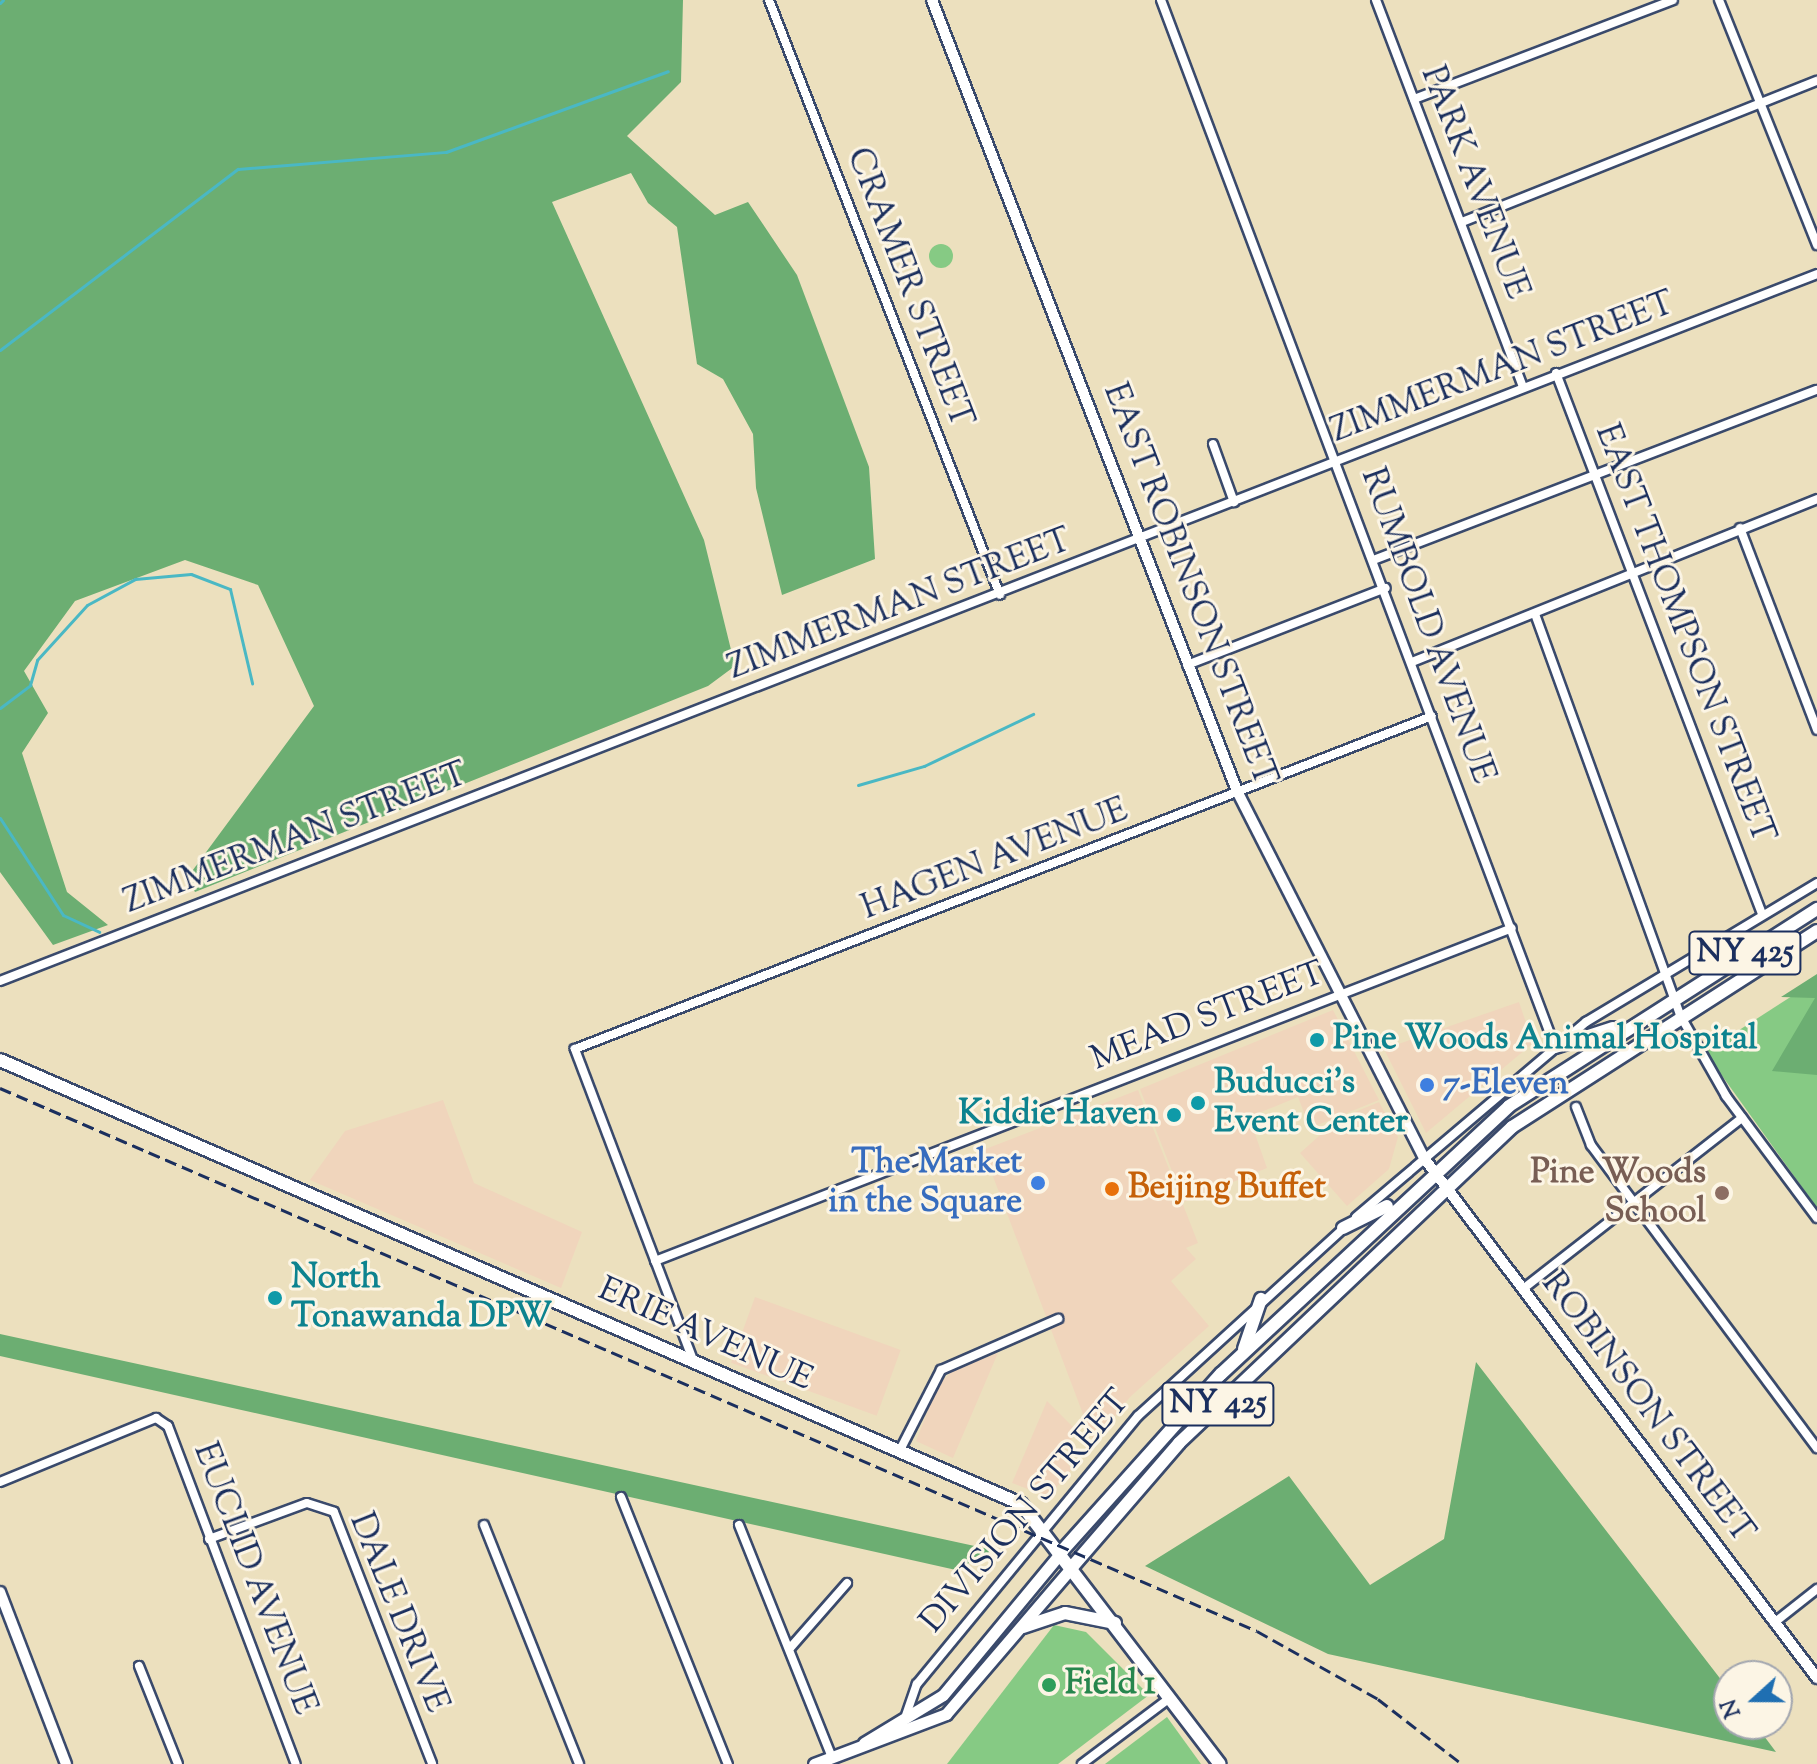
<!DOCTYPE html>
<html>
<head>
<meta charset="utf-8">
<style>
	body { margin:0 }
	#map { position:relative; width:1817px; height:1764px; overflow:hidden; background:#ece0be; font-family:"Sorts Mill Goudy",serif }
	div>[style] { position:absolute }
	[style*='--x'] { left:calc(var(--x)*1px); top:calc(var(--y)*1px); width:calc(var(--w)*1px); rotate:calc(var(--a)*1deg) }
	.built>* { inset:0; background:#f0d5bc; transform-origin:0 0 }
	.green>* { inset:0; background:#86ca84 }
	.round { border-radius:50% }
	.forest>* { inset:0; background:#6cae72 }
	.stream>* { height:3px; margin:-1.5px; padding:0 1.5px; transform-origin:1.5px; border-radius:1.5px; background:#4ab8c4 }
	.roads { filter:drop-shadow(2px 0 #3a4a6c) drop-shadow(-2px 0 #3a4a6c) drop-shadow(0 2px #3a4a6c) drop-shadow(0 -2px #3a4a6c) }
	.minor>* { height:8px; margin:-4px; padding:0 4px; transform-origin:4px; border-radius:4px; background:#fff }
	.tertiary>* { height:10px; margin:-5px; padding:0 5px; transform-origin:5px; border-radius:5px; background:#fff }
	.secondary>* { height:11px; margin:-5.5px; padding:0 5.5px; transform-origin:5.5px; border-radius:5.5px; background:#fff }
	.primary>* { height:12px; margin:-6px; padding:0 6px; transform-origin:6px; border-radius:6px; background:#fff }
	.rail>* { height:3px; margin-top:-1.5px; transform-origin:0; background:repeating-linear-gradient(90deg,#1b2f5e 0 12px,transparent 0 18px) }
	.dots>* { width:22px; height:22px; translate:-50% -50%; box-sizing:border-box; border:4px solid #fcf5e5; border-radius:50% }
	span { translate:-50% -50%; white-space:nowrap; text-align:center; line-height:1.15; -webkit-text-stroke:6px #fcf5e5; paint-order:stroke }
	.shield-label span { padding:2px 6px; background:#fcf5e5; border:2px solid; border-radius:6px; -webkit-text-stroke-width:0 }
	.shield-label { font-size:32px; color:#1b2f5e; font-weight:700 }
	.street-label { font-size:34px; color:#1b2f5e }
	.culture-label { font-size:34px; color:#0d838f; font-weight:700 }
	.left { translate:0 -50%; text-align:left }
	.right { translate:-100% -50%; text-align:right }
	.shop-label { font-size:34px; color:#366cbe; font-weight:700 }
	.education-label { font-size:34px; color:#785e54; font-weight:700 }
	.food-label { font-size:34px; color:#c56008; font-weight:700 }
	.leisure-label { font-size:34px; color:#27864d; font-weight:700 }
	.north { position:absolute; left:1713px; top:1660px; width:80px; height:80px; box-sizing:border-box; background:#fcf5e5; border:2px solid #a2a6af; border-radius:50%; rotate:249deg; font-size:22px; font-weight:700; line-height:32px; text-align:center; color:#1b2f5e }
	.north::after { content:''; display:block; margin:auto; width:28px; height:36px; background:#1f6fb2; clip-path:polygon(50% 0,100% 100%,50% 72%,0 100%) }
</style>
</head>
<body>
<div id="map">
	<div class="built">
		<div style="clip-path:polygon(1519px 1002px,1533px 1043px,1426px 1133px,1384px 1049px)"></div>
		<div style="clip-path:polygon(1333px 1010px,1379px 1100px,1310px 1128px,1298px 1097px,1249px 1117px,1267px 1168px,1184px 1202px,1140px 1089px)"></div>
		<div style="clip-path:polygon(1138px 1090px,1198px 1243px,1186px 1248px,1196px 1259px,1171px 1281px,1209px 1326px,1130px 1397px,1094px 1443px,983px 1150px)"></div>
		<div style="clip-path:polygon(443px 1100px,474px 1183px,582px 1232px,561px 1288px,310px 1180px,345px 1131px)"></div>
		<div style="clip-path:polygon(1379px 1102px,1398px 1137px,1389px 1169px,1347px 1206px,1300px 1153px,1338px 1119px)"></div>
		<div style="left:755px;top:1297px;width:155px;height:70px;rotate:20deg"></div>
		<div style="clip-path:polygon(998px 1353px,953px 1458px,916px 1441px,938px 1385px,956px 1368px)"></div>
		<div style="clip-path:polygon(1047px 1401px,1076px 1430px,1062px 1457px,1072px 1469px,1048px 1497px,1012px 1483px)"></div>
	</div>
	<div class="green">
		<div class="round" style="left:929px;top:244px;width:24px;height:24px"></div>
		<div style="clip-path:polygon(1817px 980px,1817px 1208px,1705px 1052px)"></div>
		<div style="clip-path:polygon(1054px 1625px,1086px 1632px,1149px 1695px,1058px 1764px,947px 1764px)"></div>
		<div style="clip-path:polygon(1167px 1717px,1201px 1764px,1105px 1764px)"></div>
	</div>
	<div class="forest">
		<div style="clip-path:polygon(0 0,683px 0,681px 82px,627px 136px,715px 215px,748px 202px,797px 275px,869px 467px,875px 559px,782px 595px,756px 488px,753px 434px,723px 379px,697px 364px,677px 227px,648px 203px,631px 173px,552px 202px,704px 540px,735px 666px,708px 686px,195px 892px,187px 878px,314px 706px,258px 585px,185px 560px,75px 601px,24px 671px,48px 713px,22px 753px,67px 892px,108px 925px,53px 945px,0 872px)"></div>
		<div style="clip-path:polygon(1817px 974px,1817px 1075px,1772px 1071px,1815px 998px,1781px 997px)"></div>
		<div style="clip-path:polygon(0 1334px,993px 1550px,956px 1570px,0 1356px)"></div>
		<div style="clip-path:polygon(1476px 1362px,1729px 1690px,1729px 1724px,1755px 1724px,1776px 1752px,1328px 1654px,1145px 1566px,1289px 1476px,1370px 1585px,1444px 1539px)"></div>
	</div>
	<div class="stream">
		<div style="--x:0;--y:3;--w:4;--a:-45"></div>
		<div style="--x:0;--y:350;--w:299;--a:-37.3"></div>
		<div style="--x:238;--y:169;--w:209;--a:-4.7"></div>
		<div style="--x:446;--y:152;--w:236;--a:-20"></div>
		<div style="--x:0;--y:708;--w:38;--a:-37"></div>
		<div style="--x:30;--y:685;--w:26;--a:-74"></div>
		<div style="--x:37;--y:660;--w:74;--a:-47.7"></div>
		<div style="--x:87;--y:605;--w:55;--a:-28.4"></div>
		<div style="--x:135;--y:579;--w:56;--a:-5.1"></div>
		<div style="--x:191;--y:574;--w:42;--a:21"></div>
		<div style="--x:230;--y:589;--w:97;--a:76.8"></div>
		<div style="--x:858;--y:785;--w:69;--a:-16.1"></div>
		<div style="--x:924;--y:766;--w:121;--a:-25.5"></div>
		<div style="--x:0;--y:818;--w:116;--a:57"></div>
		<div style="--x:63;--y:915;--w:40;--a:25"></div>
	</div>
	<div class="roads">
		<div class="minor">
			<div style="--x:769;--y:0;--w:638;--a:68.78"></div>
			<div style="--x:1161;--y:0;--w:1119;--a:69.38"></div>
			<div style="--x:1376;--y:0;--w:412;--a:69.2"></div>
			<div style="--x:1719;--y:0;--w:264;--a:68.2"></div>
			<div style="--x:1414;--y:99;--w:277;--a:-20.9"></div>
			<div style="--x:1462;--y:222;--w:382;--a:-21.7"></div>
			<div style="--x:1556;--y:373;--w:579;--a:69.15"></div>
			<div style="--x:1213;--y:444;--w:62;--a:70.1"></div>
			<div style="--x:1740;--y:528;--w:216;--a:69.1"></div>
			<div style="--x:1376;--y:559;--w:472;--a:-21"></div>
			<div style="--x:1535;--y:614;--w:426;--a:70.1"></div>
			<div style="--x:1680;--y:1015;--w:93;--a:60.4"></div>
			<div style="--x:1726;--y:1096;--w:152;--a:53.3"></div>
			<div style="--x:1412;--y:662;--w:437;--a:-21.9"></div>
			<div style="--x:1187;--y:665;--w:213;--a:-21.2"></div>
			<div style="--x:0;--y:981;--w:1950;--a:-21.26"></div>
			<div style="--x:1576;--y:1107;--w:41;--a:68.5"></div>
			<div style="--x:1591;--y:1145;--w:378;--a:53.3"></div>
			<div style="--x:1356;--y:1217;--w:302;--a:-40.3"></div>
			<div style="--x:1586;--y:1022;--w:270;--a:-31"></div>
			<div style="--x:655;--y:1261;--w:919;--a:-21.23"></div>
			<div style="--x:1523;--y:1289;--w:278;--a:-38"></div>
			<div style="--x:693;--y:1360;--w:333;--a:-110.8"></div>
			<div style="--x:575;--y:1049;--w:919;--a:-21.23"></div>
			<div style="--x:900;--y:1450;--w:90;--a:-62.9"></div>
			<div style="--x:941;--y:1370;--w:128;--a:-23.6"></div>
			<div style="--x:0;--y:1482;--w:169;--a:-22.3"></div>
			<div style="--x:156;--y:1418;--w:14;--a:34"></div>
			<div style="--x:168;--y:1426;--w:361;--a:69.3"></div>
			<div style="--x:621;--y:1497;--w:288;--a:68.2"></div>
			<div style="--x:484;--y:1525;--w:257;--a:68.3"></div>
			<div style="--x:739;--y:1525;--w:250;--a:68.2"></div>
			<div style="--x:209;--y:1539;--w:104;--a:-20.2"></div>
			<div style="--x:307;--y:1503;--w:28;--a:18"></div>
			<div style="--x:334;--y:1512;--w:270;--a:68.7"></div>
			<div style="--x:1774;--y:1623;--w:55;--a:-38.3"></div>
			<div style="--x:791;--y:1647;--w:85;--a:-48.8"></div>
			<div style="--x:139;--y:1666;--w:105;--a:68.3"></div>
			<div style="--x:904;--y:1721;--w:39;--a:-71"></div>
			<div style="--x:917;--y:1684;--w:347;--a:-50.5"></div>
			<div style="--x:1138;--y:1416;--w:282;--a:-42.4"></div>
			<div style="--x:1082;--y:1764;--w:110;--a:-36.9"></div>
		</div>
		<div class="tertiary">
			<div style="--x:932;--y:0;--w:848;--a:68.91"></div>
			<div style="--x:1237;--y:791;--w:412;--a:63"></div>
			<div style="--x:1424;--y:1158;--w:652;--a:52.92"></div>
			<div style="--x:0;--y:1592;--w:184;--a:69"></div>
		</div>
		<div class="secondary">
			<div style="--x:864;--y:1743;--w:92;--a:-31.3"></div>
			<div style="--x:943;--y:1695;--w:187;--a:-50.4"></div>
			<div style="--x:814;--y:1764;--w:141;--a:-20.7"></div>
			<div style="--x:946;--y:1714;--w:195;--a:-49.4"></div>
		</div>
		<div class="primary">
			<div style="--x:1555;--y:1047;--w:61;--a:-18.1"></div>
			<div style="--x:0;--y:1060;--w:1113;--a:23.5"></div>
			<div style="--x:1021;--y:1504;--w:327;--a:52.6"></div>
			<div style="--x:1343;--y:1228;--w:49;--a:-26.6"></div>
			<div style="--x:1244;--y:1349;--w:53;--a:-71.2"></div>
			<div style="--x:1062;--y:1551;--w:238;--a:-48.1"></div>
			<div style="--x:1221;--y:1374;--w:393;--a:-42.9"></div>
			<div style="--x:1509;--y:1106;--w:366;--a:-32.6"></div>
			<div style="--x:1073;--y:1566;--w:162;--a:-49.2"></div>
			<div style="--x:1179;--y:1443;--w:459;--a:-43.5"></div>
			<div style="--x:1512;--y:1127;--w:363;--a:-32.7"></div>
			<div style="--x:1023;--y:1627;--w:44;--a:-18.4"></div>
			<div style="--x:1065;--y:1613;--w:51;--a:11.3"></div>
		</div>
	</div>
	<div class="rail">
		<div style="--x:0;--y:1088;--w:1369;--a:23.36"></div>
		<div style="--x:1257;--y:1631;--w:139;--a:29.3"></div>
		<div style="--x:1378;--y:1699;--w:106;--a:37.7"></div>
	</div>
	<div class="dots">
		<div style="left:1317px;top:1040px;background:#0f9aa8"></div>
		<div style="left:1427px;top:1085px;background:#3f7fe0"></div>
		<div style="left:1198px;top:1103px;background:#0f9aa8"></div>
		<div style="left:1174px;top:1115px;background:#0f9aa8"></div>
		<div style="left:1038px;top:1183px;background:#3f7fe0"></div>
		<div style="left:1112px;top:1189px;background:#e8710a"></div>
		<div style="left:1722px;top:1193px;background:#8d6e63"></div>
		<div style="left:275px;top:1298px;background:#0f9aa8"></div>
		<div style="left:1049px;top:1685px;background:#2e9e5b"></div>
	</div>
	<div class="shield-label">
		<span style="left:1745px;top:953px">NY 425</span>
		<span style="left:1218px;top:1404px">NY 425</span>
	</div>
	<div class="street-label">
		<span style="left:1474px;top:183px;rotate:69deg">PARK AVENUE</span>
		<span style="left:909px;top:288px;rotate:69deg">CRAMER STREET</span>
		<span style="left:1503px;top:368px;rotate:-21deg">ZIMMERMAN STREET</span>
		<span style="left:1189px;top:585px;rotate:69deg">EAST ROBINSON STREET</span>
		<span style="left:900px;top:605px;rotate:-21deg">ZIMMERMAN STREET</span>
		<span style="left:1427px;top:626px;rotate:70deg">RUMBOLD AVENUE</span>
		<span style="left:1684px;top:634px;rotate:69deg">EAST THOMPSON STREET</span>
		<span style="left:296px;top:839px;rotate:-21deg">ZIMMERMAN STREET</span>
		<span style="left:995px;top:860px;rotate:-21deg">HAGEN AVENUE</span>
		<span style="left:1208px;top:1017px;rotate:-21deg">MEAD STREET</span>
		<span style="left:705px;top:1335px;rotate:24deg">ERIE AVENUE</span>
		<span style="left:1647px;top:1408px;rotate:53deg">ROBINSON STREET</span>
		<span style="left:1026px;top:1512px;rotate:-50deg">DIVISION STREET</span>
		<span style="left:254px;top:1579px;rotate:69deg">EUCLID AVENUE</span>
		<span style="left:398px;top:1613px;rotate:68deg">DALE DRIVE</span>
	</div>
	<div class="culture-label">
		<span class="left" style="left:1333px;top:1040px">Pine Woods Animal Hospital</span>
		<span class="left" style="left:1214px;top:1103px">Buducci's<br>Event Center</span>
		<span class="right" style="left:1158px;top:1115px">Kiddie Haven</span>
		<span class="left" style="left:291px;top:1298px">North<br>Tonawanda DPW</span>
	</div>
	<div class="shop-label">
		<span class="left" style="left:1443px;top:1085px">7-Eleven</span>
		<span class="right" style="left:1022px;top:1183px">The Market<br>in the Square</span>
	</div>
	<div class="education-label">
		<span class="right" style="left:1706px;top:1193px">Pine Woods<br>School</span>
	</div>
	<div class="food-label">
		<span class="left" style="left:1128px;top:1189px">Beijing Buffet</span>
	</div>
	<div class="leisure-label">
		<span class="left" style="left:1065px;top:1685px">Field 1</span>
	</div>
	<div class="north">N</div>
</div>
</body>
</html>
